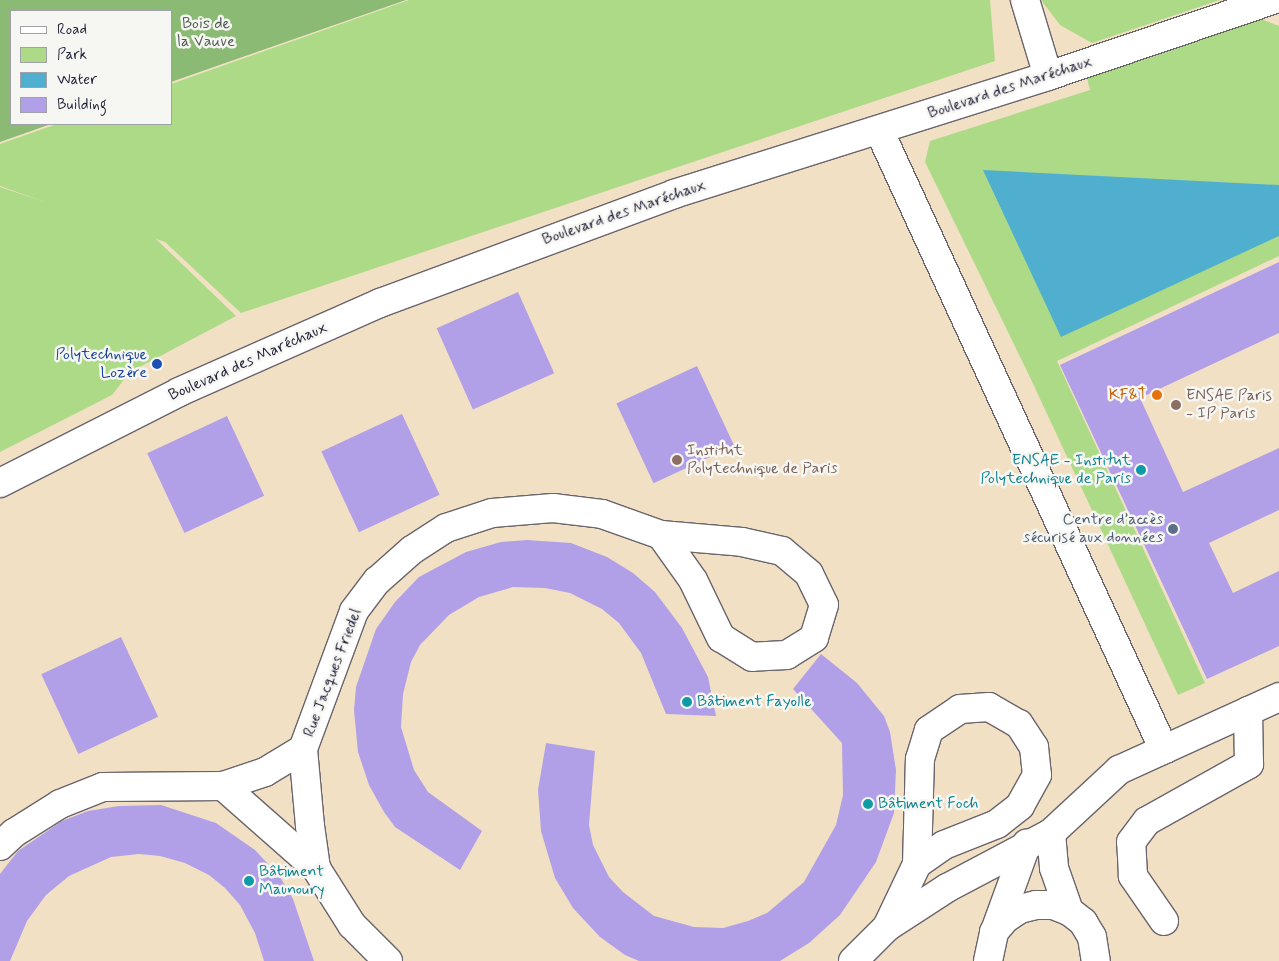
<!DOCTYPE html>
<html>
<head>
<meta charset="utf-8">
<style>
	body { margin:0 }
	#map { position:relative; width:1279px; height:961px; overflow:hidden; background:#f1e0c4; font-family:Mynerve,sans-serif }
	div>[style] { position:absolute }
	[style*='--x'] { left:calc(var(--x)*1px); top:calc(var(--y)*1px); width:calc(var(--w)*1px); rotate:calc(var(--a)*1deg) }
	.green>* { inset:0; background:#adda87 }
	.forest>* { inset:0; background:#8aba74 }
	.water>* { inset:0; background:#50afce }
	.building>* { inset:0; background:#b1a0e7; transform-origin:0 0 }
	.roads { filter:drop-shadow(1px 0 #6a646b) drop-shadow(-1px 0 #6a646b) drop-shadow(0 1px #6a646b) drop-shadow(0 -1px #6a646b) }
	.minor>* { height:28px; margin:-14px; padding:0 14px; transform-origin:14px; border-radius:14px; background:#fff }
	.dots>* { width:14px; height:14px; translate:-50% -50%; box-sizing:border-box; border:2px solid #f6f6f2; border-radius:50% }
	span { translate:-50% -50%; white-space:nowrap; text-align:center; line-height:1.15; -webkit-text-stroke:5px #f6f6f2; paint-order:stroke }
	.park-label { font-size:16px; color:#4c5952 }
	.street-label { font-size:16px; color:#22223b }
	.transit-label { font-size:16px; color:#164399 }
	.right { translate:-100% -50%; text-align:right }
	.food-label { font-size:16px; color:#c56008 }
	.education-label { font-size:16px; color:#785e54 }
	.left { translate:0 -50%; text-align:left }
	.culture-label { font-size:16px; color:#0d838f }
	.service-label { font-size:16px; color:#4e5e75 }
	.legend { position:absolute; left:10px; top:10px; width:162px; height:115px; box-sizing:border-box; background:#f6f6f2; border:1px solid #a1a1a9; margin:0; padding:6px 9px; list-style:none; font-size:15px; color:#22223b }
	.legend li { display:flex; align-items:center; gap:10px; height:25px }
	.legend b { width:25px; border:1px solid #a1a1a9 }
</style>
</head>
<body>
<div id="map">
	<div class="green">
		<div style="clip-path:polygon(409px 0,990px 0,995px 61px,241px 313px,165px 242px,156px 239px,236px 316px,130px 372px,112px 395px,0 452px,0 187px,48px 203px,0 186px,0 144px,57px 124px,171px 124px,171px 84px)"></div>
		<div style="clip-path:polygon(1041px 0,1220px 0,1092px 43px,1060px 25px)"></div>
		<div style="clip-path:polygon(1261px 19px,1279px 26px,1279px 256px,1057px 361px,1205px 683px,1178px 695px,1028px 373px,925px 162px,930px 141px,1090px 90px,1087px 78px)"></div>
	</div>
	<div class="forest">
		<div style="clip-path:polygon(0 0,406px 0,171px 82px,171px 11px,11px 11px,11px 124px,51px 124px,0 142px)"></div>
	</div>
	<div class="water">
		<div style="clip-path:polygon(983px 170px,1279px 185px,1279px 236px,1061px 337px)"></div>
	</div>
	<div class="building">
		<div style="clip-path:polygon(1279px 262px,1279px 333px,1140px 398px,1183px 492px,1279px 448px,1279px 510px,1209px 543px,1233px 593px,1279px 571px,1279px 646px,1207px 679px,1060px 365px)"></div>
		<div style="left:518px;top:292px;width:89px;height:89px;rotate:66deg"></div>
		<div style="left:697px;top:366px;width:88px;height:89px;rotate:65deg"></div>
		<div style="left:402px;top:414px;width:89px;height:89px;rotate:65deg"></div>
		<div style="left:227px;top:416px;width:88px;height:88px;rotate:65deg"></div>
		<div style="clip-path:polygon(527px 540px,571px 543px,607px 557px,633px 573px,655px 592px,682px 628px,708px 677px,716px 716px,666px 714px,641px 653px,619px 623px,602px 609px,570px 593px,545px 588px,513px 587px,479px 597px,449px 615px,420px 645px,411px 662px,403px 694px,401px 727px,414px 770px,428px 792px,482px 831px,460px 870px,395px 827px,384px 812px,369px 785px,358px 752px,354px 710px,356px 687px,376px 629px,395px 602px,419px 577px,466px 552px,501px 542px)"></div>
		<div style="left:121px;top:637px;width:88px;height:88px;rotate:65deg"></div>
		<div style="clip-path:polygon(821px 654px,857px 683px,884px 716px,890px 732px,896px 770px,894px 813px,876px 862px,840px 915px,809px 943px,780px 961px,639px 961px,625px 955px,600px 937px,573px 908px,555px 878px,541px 831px,538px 790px,546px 743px,595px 751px,589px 825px,593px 845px,609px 877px,623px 892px,654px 916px,694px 927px,723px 928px,748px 921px,767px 913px,804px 882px,836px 825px,843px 795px,842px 743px,793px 689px)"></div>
		<div style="clip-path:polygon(161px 805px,216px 823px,255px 850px,280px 877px,293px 899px,314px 961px,264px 961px,255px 933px,240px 905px,225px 888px,209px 875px,185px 863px,160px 856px,139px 854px,111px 857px,69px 876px,46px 895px,27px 921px,10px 961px,0 961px,0 874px,18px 851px,62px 821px,88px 811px,119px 806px)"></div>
	</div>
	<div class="roads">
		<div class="minor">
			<div style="--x:1025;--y:0;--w:79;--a:73.2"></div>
			<div style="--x:879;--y:130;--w:682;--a:65.31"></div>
			<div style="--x:0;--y:483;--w:201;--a:-26.9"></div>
			<div style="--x:179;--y:392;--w:220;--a:-23.9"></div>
			<div style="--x:380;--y:303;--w:314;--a:-20.3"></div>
			<div style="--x:674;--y:194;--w:392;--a:-17.5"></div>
			<div style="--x:1048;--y:76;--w:237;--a:-18.7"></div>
			<div style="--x:223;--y:786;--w:124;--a:41.4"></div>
			<div style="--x:1051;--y:833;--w:35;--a:85"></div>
			<div style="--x:1054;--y:868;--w:46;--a:70.8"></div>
			<div style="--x:0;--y:846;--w:19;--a:-43"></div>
			<div style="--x:14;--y:833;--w:54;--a:-32.2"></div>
			<div style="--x:60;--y:804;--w:46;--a:-21.6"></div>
			<div style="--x:103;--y:787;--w:120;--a:-0.5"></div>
			<div style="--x:223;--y:786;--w:44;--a:-18.4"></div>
			<div style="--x:265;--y:772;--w:44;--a:-31.2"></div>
			<div style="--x:1164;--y:921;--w:55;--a:-124.6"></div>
			<div style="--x:1133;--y:876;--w:34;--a:-93"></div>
			<div style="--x:1131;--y:842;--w:26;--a:-53"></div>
			<div style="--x:1147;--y:821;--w:117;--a:-29.2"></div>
			<div style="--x:1249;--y:764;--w:53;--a:-91.1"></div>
			<div style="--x:887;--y:927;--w:72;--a:-33"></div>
			<div style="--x:947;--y:888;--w:118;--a:-27.9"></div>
			<div style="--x:1051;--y:833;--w:93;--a:-42.8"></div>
			<div style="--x:1119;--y:770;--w:176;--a:-24.5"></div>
			<div style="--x:996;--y:928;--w:90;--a:-70"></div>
			<div style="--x:388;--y:961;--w:51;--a:-135"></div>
			<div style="--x:352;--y:925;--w:67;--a:-122.3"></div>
			<div style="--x:316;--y:868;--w:42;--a:-98.1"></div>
			<div style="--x:310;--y:826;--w:77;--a:-95.2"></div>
			<div style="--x:303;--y:749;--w:147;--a:-69.7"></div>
			<div style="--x:354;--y:611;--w:38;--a:-53"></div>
			<div style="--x:377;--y:581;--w:47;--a:-41.5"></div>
			<div style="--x:412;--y:550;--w:40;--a:-32.9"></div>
			<div style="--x:446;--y:528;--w:48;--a:-18.1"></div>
			<div style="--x:492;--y:513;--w:61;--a:-4.7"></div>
			<div style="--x:553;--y:508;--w:49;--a:7"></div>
			<div style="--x:602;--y:514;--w:63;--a:19.6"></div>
			<div style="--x:661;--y:535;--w:81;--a:4.9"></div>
			<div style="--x:742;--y:542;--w:41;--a:12.7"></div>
			<div style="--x:782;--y:551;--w:35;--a:40"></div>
			<div style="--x:809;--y:574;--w:34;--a:64"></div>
			<div style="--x:824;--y:605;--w:34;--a:107"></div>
			<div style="--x:814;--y:638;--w:32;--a:148"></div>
			<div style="--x:787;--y:655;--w:35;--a:177"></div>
			<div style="--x:752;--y:657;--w:36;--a:-148"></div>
			<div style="--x:721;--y:638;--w:64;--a:-115.8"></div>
			<div style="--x:693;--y:580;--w:55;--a:-125.4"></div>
			<div style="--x:853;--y:961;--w:48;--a:-45"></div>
			<div style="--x:887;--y:927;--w:70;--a:-64.5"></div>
			<div style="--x:917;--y:864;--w:105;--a:-88.4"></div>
			<div style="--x:920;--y:759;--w:30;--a:-73"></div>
			<div style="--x:929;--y:730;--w:37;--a:-34"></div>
			<div style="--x:960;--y:709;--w:29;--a:-4"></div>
			<div style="--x:989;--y:707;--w:34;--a:30"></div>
			<div style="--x:1019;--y:724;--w:27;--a:57"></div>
			<div style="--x:1034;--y:747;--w:28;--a:84"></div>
			<div style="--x:1037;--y:775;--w:35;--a:119"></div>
			<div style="--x:1020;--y:806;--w:29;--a:142"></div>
			<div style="--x:997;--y:824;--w:57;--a:158.4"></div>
			<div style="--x:944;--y:845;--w:33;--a:145"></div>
			<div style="--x:988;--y:961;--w:30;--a:-78"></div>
			<div style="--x:994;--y:932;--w:17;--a:-50"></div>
			<div style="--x:1005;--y:919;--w:18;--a:-34"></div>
			<div style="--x:1020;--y:909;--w:16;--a:-14"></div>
			<div style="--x:1036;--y:905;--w:17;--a:0"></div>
			<div style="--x:1053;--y:905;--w:17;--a:21"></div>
			<div style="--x:1069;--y:911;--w:18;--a:38"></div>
			<div style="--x:1083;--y:922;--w:17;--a:59"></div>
			<div style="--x:1092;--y:937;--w:24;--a:81"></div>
		</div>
	</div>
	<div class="dots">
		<div style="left:157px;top:364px;background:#1a4fb4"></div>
		<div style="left:1157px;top:395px;background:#e8710a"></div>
		<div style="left:1176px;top:405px;background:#8d6e63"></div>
		<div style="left:677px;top:460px;background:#8d6e63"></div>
		<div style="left:1141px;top:470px;background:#0f9aa8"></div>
		<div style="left:1173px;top:529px;background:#5c6f8a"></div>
		<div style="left:687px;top:702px;background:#0f9aa8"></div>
		<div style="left:868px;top:804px;background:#0f9aa8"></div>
		<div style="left:249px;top:881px;background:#0f9aa8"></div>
	</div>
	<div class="park-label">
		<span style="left:206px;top:33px">Bois de<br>la Vauve</span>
	</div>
	<div class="street-label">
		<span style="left:1010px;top:88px;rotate:-18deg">Boulevard des Maréchaux</span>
		<span style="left:624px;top:213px;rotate:-19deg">Boulevard des Maréchaux</span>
		<span style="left:248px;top:362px;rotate:-24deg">Boulevard des Maréchaux</span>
		<span style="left:333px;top:673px;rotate:-69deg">Rue Jacques Friedel</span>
	</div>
	<div class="transit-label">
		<span class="right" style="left:147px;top:364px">Polytechnique<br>Lozère</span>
	</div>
	<div class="food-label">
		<span class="right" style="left:1147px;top:395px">KF&amp;T</span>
	</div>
	<div class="education-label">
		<span class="left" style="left:1186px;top:405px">ENSAE Paris<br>- IP Paris</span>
		<span class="left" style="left:687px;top:460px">Institut<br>Polytechnique de Paris</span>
	</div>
	<div class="culture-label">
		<span class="right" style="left:1131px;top:470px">ENSAE - Institut<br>Polytechnique de Paris</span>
		<span class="left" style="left:697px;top:702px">Bâtiment Fayolle</span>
		<span class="left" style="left:878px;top:804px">Bâtiment Foch</span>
		<span class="left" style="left:259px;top:881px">Bâtiment<br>Maunoury</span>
	</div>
	<div class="service-label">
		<span class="right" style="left:1163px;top:529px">Centre d’accès<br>sécurisé aux données</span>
	</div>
	<ul class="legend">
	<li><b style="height:6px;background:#fff"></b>Road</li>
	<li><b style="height:14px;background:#adda87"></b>Park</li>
	<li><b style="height:14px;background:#50afce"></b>Water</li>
	<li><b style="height:14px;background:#b1a0e7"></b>Building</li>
	</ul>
</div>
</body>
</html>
